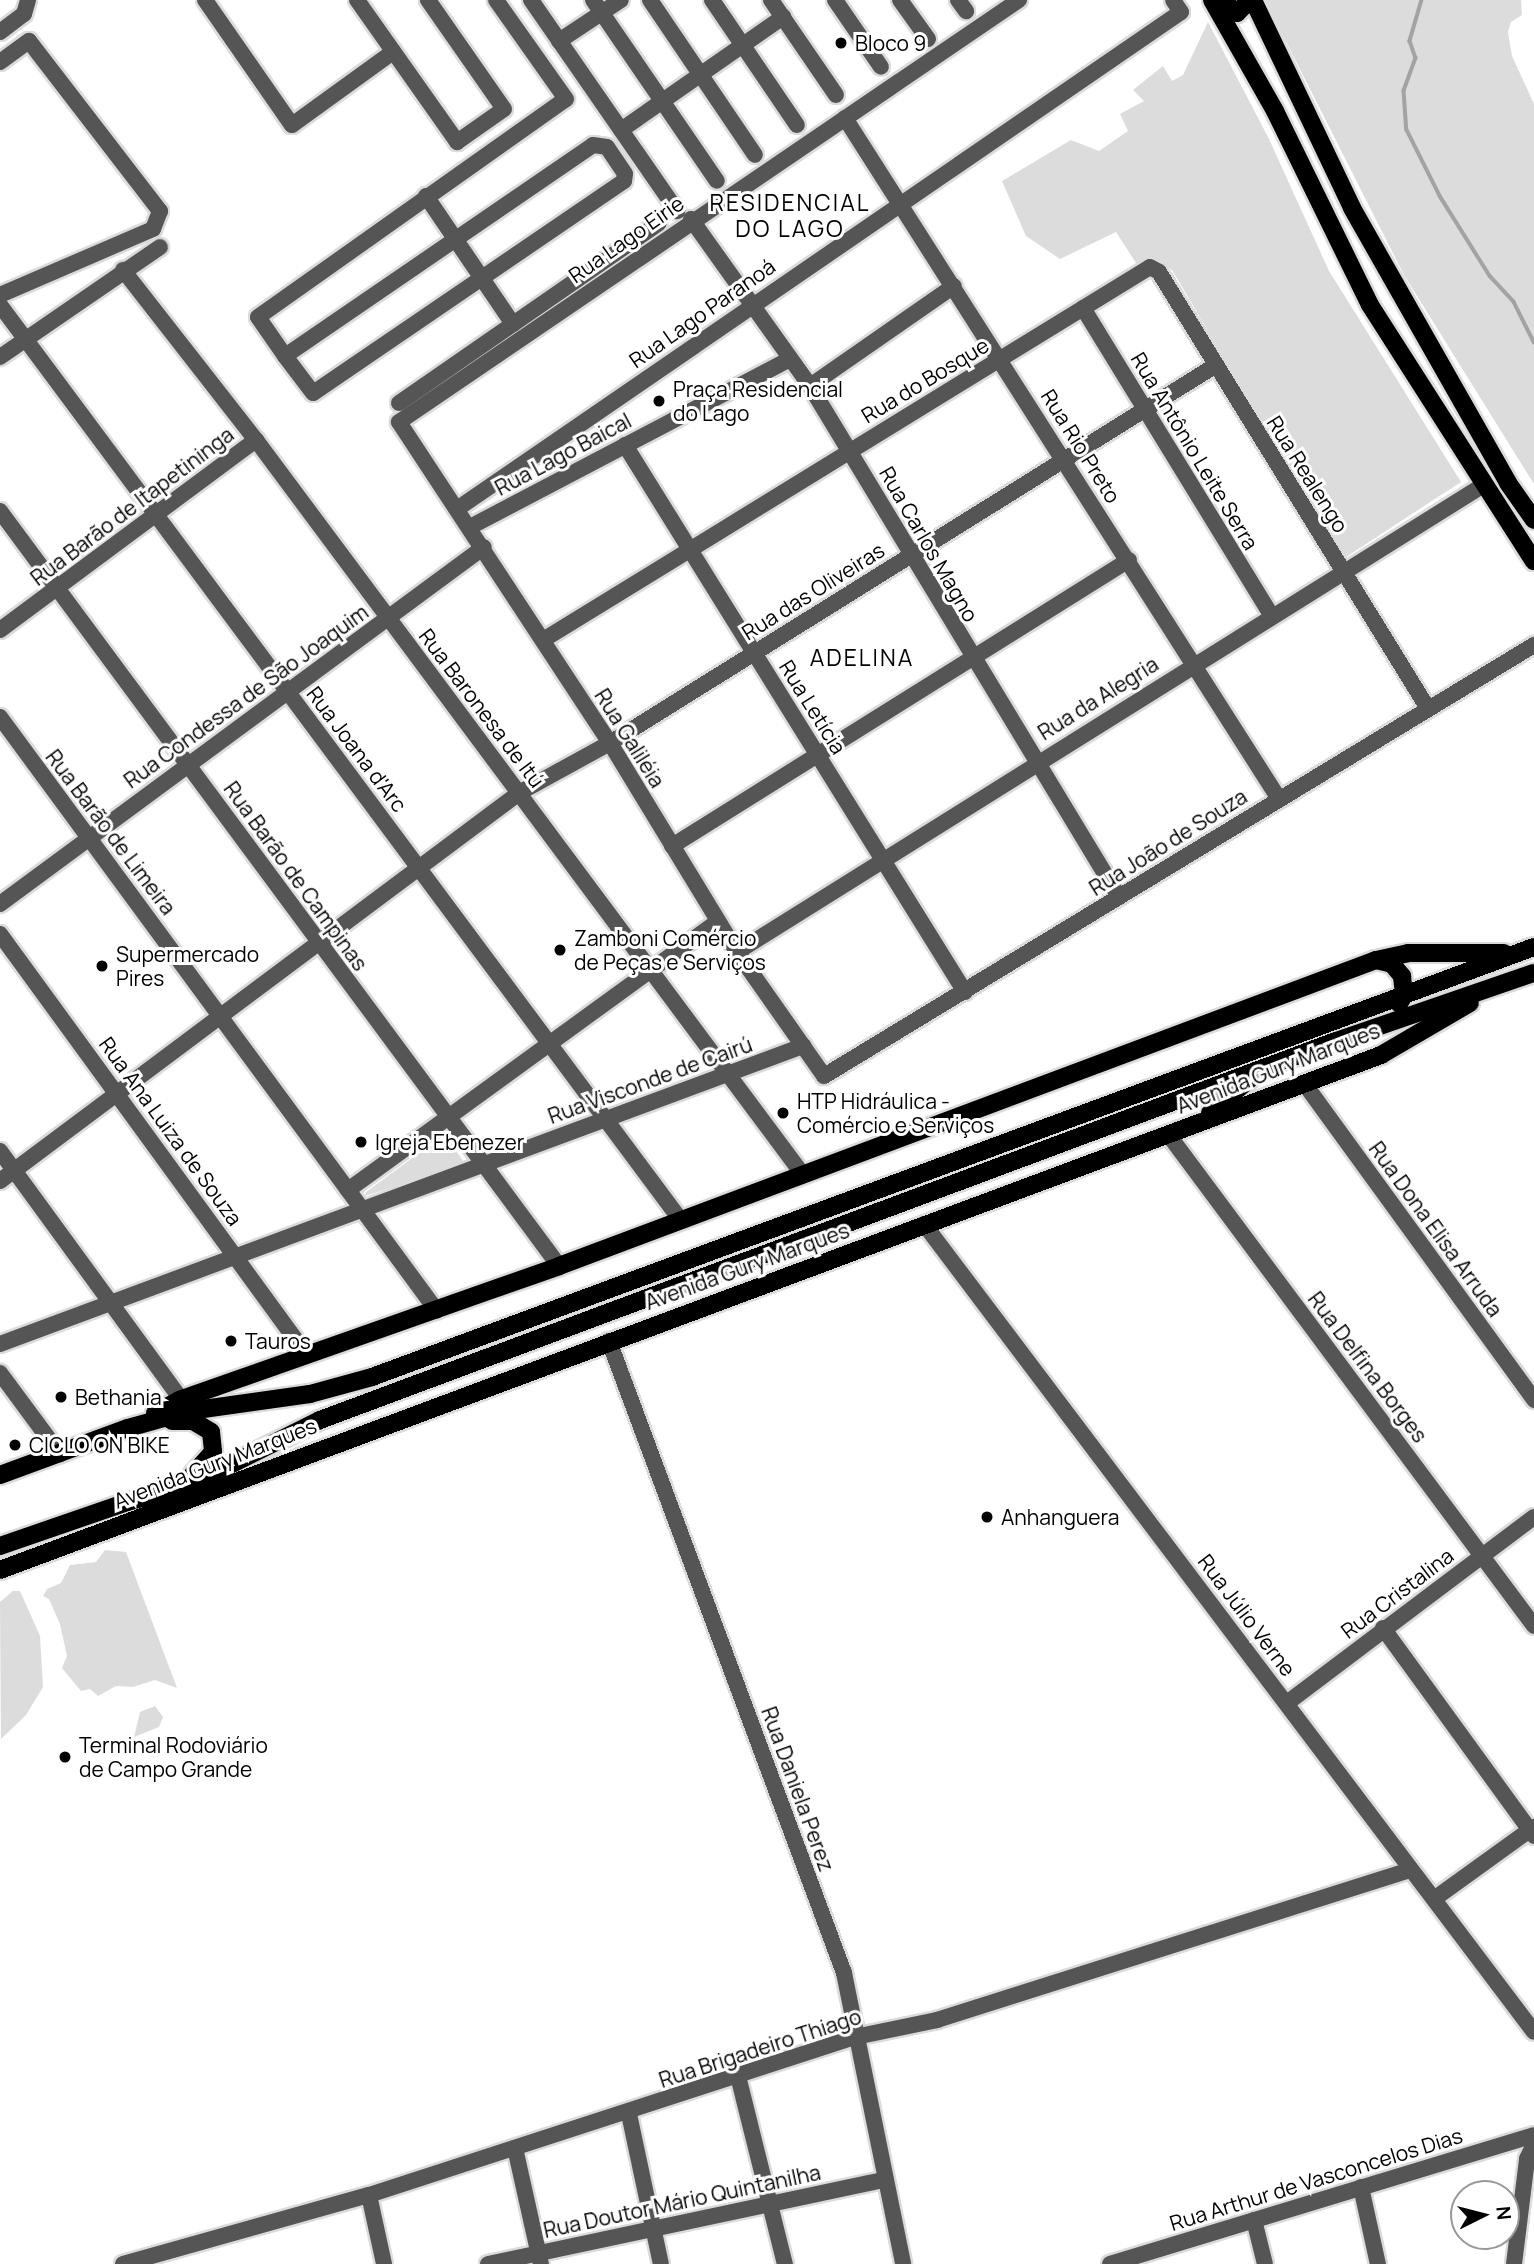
<!DOCTYPE html>
<html>
<head>
<meta charset="utf-8">
<style>
	body { margin:0 }
	#map { position:relative; width:1534px; height:2264px; overflow:hidden; background:#fff; font-family:Manrope,sans-serif }
	div>[style] { position:absolute }
	[style*='--x'] { left:calc(var(--x)*1px); top:calc(var(--y)*1px); width:calc(var(--w)*1px); rotate:calc(var(--a)*1deg) }
	.green>* { inset:0; background:#dcdcdc }
	.stream>* { height:3.5px; margin:-1.75px; padding:0 1.75px; transform-origin:1.75px; border-radius:1.75px; background:#a3a3a3 }
	.roads { filter:drop-shadow(2px 0 #dbdbdb) drop-shadow(-2px 0 #dbdbdb) drop-shadow(0 2px #dbdbdb) drop-shadow(0 -2px #dbdbdb) }
	.minor>* { height:16px; margin:-8px; padding:0 8px; transform-origin:8px; border-radius:8px; background:#555 }
	.major>* { height:18px; margin:-9px; padding:0 9px; transform-origin:9px; border-radius:9px; background:#000 }
	.dots>* { width:19px; height:19px; translate:-50% -50%; box-sizing:border-box; border:4px solid #fff; border-radius:50% }
	span { translate:-50% -50%; white-space:nowrap; text-align:center; line-height:1.15; -webkit-text-stroke:6px #fff; paint-order:stroke }
	.poi-label { font-size:21px; color:#000 }
	.left { translate:0 -50%; text-align:left }
	.street-label { font-size:21px; color:#000 }
	.neighbourhood-label { font-size:23px; color:#000; letter-spacing:2px }
	.north { position:absolute; left:1450px; top:2180px; width:70px; height:70px; box-sizing:border-box; background:#fff; border:2px solid #999; border-radius:50%; rotate:84deg; font-size:19px; font-weight:700; line-height:28px; text-align:center; color:#000 }
	.north::after { content:''; display:block; margin:auto; width:24px; height:32px; background:#000; clip-path:polygon(50% 0,100% 100%,50% 72%,0 100%) }
</style>
</head>
<body>
<div id="map">
	<div class="green">
		<div style="clip-path:polygon(1265px 0,1521px 0,1522px 15px,1511px 22px,1508px 32px,1512px 56px,1534px 104px,1534px 484px,1404px 275px)"></div>
		<div style="clip-path:polygon(1208px 22px,1269px 139px,1329px 271px,1461px 482px,1343px 559px,1172px 270px,1163px 264px,1138px 266px,1116px 232px,1060px 259px,1026px 236px,1002px 181px,1071px 140px,1099px 151px,1128px 131px,1120px 114px,1144px 101px,1133px 90px,1163px 66px,1172px 81px,1183px 75px)"></div>
		<div style="clip-path:polygon(445px 1134px,465px 1164px,365px 1196px,366px 1192px)"></div>
		<div style="clip-path:polygon(105px 1550px,126px 1552px,177px 1688px,155px 1680px,133px 1687px,116px 1686px,98px 1696px,90px 1689px,81px 1691px,62px 1668px,67px 1656px,60px 1624px,49px 1599px,43px 1596px,47px 1589px,61px 1583px,70px 1565px,96px 1562px)"></div>
		<div style="clip-path:polygon(13px 1591px,20px 1591px,40px 1636px,43px 1687px,26px 1715px,1px 1739px,0 1602px)"></div>
		<div style="clip-path:polygon(155px 1706px,163px 1717px,159px 1727px,134px 1737px,140px 1712px)"></div>
	</div>
	<div class="stream">
		<div style="--x:1422;--y:0;--w:43;--a:106.3"></div>
		<div style="--x:1410;--y:41;--w:18;--a:71"></div>
		<div style="--x:1416;--y:58;--w:35;--a:110"></div>
		<div style="--x:1404;--y:91;--w:39;--a:86"></div>
		<div style="--x:1407;--y:130;--w:74;--a:63.4"></div>
		<div style="--x:1440;--y:196;--w:94;--a:58"></div>
		<div style="--x:1490;--y:276;--w:35;--a:47"></div>
		<div style="--x:1514;--y:302;--w:45;--a:63.4"></div>
	</div>
	<div class="roads">
		<div class="minor">
			<div style="--x:205;--y:0;--w:152;--a:55.2"></div>
			<div style="--x:292;--y:125;--w:125;--a:-35.9"></div>
			<div style="--x:357;--y:0;--w:174;--a:54.8"></div>
			<div style="--x:457;--y:142;--w:57;--a:-35.1"></div>
			<div style="--x:504;--y:109;--w:133;--a:-124.9"></div>
			<div style="--x:531;--y:0;--w:257;--a:55.3"></div>
			<div style="--x:593;--y:0;--w:219;--a:55.6"></div>
			<div style="--x:650;--y:0;--w:187;--a:55.9"></div>
			<div style="--x:712;--y:0;--w:151;--a:55.8"></div>
			<div style="--x:771;--y:0;--w:115;--a:55.6"></div>
			<div style="--x:835;--y:0;--w:81;--a:55.5"></div>
			<div style="--x:900;--y:0;--w:48;--a:54.3"></div>
			<div style="--x:958;--y:0;--w:14;--a:54"></div>
			<div style="--x:1019;--y:0;--w:750;--a:145.76"></div>
			<div style="--x:399;--y:422;--w:384;--a:56.7"></div>
			<div style="--x:610;--y:743;--w:245;--a:58.7"></div>
			<div style="--x:737;--y:952;--w:151;--a:54.9"></div>
			<div style="--x:824;--y:1076;--w:831;--a:-31.26"></div>
			<div style="--x:0;--y:32;--w:30;--a:-37"></div>
			<div style="--x:24;--y:14;--w:15;--a:-74"></div>
			<div style="--x:559;--y:41;--w:74;--a:-33.5"></div>
			<div style="--x:0;--y:62;--w:36;--a:-36"></div>
			<div style="--x:29;--y:41;--w:215;--a:52.4"></div>
			<div style="--x:160;--y:211;--w:19;--a:111"></div>
			<div style="--x:153;--y:229;--w:167;--a:156.7"></div>
			<div style="--x:845;--y:118;--w:808;--a:57.49"></div>
			<div style="--x:621;--y:130;--w:198;--a:-34.9"></div>
			<div style="--x:426;--y:196;--w:155;--a:55.8"></div>
			<div style="--x:691;--y:219;--w:205;--a:54.5"></div>
			<div style="--x:810;--y:386;--w:597;--a:58.84"></div>
			<div style="--x:123;--y:270;--w:216;--a:52"></div>
			<div style="--x:256;--y:440;--w:916;--a:53.34"></div>
			<div style="--x:0;--y:305;--w:1138;--a:53.36"></div>
			<div style="--x:1083;--y:308;--w:360;--a:58.5"></div>
			<div style="--x:285;--y:356;--w:373;--a:-34.4"></div>
			<div style="--x:593;--y:145;--w:14;--a:8"></div>
			<div style="--x:607;--y:147;--w:32;--a:56"></div>
			<div style="--x:625;--y:174;--w:7;--a:98"></div>
			<div style="--x:624;--y:181;--w:376;--a:145.7"></div>
			<div style="--x:313;--y:393;--w:46;--a:-127.1"></div>
			<div style="--x:285;--y:356;--w:47;--a:-124.7"></div>
			<div style="--x:258;--y:317;--w:377;--a:-35.3"></div>
			<div style="--x:566;--y:99;--w:121;--a:-125.3"></div>
			<div style="--x:0;--y:357;--w:194;--a:-34.5"></div>
			<div style="--x:810;--y:386;--w:175;--a:-34.8"></div>
			<div style="--x:399;--y:403;--w:316;--a:-34.7"></div>
			<div style="--x:625;--y:445;--w:644;--a:58.14"></div>
			<div style="--x:457;--y:509;--w:878;--a:-34.47"></div>
			<div style="--x:1181;--y:12;--w:14;--a:-124"></div>
			<div style="--x:0;--y:511;--w:939;--a:53.48"></div>
			<div style="--x:470;--y:527;--w:359;--a:-27.7"></div>
			<div style="--x:0;--y:630;--w:319;--a:-36.6"></div>
			<div style="--x:543;--y:640;--w:712;--a:-31.57"></div>
			<div style="--x:1150;--y:267;--w:10;--a:29"></div>
			<div style="--x:1159;--y:272;--w:511;--a:58.36"></div>
			<div style="--x:0;--y:717;--w:737;--a:53.66"></div>
			<div style="--x:672;--y:846;--w:539;--a:-32.04"></div>
			<div style="--x:0;--y:904;--w:601;--a:-36.41"></div>
			<div style="--x:0;--y:934;--w:520;--a:53.92"></div>
			<div style="--x:737;--y:952;--w:882;--a:-32.03"></div>
			<div style="--x:1304;--y:1083;--w:392;--a:54"></div>
			<div style="--x:1168;--y:1134;--w:613;--a:53.35"></div>
			<div style="--x:0;--y:1151;--w:319;--a:53.9"></div>
			<div style="--x:0;--y:1181;--w:648;--a:-36.78"></div>
			<div style="--x:519;--y:793;--w:104;--a:-28.8"></div>
			<div style="--x:610;--y:743;--w:714;--a:-31.95"></div>
			<div style="--x:348;--y:1190;--w:457;--a:-36"></div>
			<div style="--x:924;--y:1224;--w:1012;--a:52.95"></div>
			<div style="--x:609;--y:1341;--w:674;--a:69.6"></div>
			<div style="--x:844;--y:1973;--w:297;--a:78.5"></div>
			<div style="--x:0;--y:1344;--w:857;--a:-20.36"></div>
			<div style="--x:0;--y:1373;--w:101;--a:53.5"></div>
			<div style="--x:1383;--y:1628;--w:257;--a:54"></div>
			<div style="--x:1287;--y:1703;--w:309;--a:-37"></div>
			<div style="--x:1434;--y:1899;--w:123;--a:-35.8"></div>
			<div style="--x:738;--y:2076;--w:194;--a:76"></div>
			<div style="--x:629;--y:2114;--w:153;--a:78"></div>
			<div style="--x:515;--y:2148;--w:119;--a:77.4"></div>
			<div style="--x:1361;--y:2187;--w:79;--a:77.6"></div>
			<div style="--x:369;--y:2195;--w:71;--a:77.7"></div>
			<div style="--x:1254;--y:2220;--w:45;--a:76"></div>
			<div style="--x:123;--y:2264;--w:255;--a:-15.7"></div>
			<div style="--x:369;--y:2195;--w:511;--a:-18.01"></div>
			<div style="--x:855;--y:2037;--w:84;--a:-11.7"></div>
			<div style="--x:937;--y:2020;--w:496;--a:-17.6"></div>
			<div style="--x:488;--y:2264;--w:405;--a:-12"></div>
			<div style="--x:1110;--y:2264;--w:443;--a:-16.9"></div>
			<div style="--x:1514;--y:2264;--w:106;--a:-82.9"></div>
			<div style="--x:1527;--y:2159;--w:17;--a:-65"></div>
		</div>
		<div class="major">
			<div style="--x:1212;--y:0;--w:128;--a:60.4"></div>
			<div style="--x:1275;--y:111;--w:216;--a:63.9"></div>
			<div style="--x:1370;--y:305;--w:304;--a:57.4"></div>
			<div style="--x:1222;--y:0;--w:20;--a:41"></div>
			<div style="--x:1237;--y:13;--w:18;--a:-45"></div>
			<div style="--x:1253;--y:0;--w:230;--a:64.5"></div>
			<div style="--x:1352;--y:208;--w:316;--a:60.4"></div>
			<div style="--x:1508;--y:483;--w:45;--a:54.9"></div>
			<div style="--x:1376;--y:960;--w:16;--a:14"></div>
			<div style="--x:1392;--y:964;--w:16;--a:50"></div>
			<div style="--x:1402;--y:976;--w:19;--a:84"></div>
			<div style="--x:1404;--y:995;--w:10;--a:119"></div>
			<div style="--x:1210;--y:1113;--w:55;--a:-40.6"></div>
			<div style="--x:155;--y:1413;--w:27;--a:-28"></div>
			<div style="--x:179;--y:1400;--w:403;--a:-19.4"></div>
			<div style="--x:559;--y:1266;--w:872;--a:-20.53"></div>
			<div style="--x:1376;--y:960;--w:33;--a:-12"></div>
			<div style="--x:1408;--y:953;--w:96;--a:0"></div>
			<div style="--x:172;--y:1421;--w:21;--a:0"></div>
			<div style="--x:193;--y:1421;--w:21;--a:31"></div>
			<div style="--x:211;--y:1432;--w:20;--a:84"></div>
			<div style="--x:213;--y:1452;--w:30;--a:132"></div>
			<div style="--x:0;--y:1475;--w:136;--a:-20.2"></div>
			<div style="--x:128;--y:1428;--w:63;--a:-15.6"></div>
			<div style="--x:189;--y:1411;--w:122;--a:-8"></div>
			<div style="--x:310;--y:1394;--w:64;--a:-15.3"></div>
			<div style="--x:372;--y:1377;--w:1239;--a:-20.31"></div>
			<div style="--x:0;--y:1546;--w:134;--a:-19.1"></div>
			<div style="--x:127;--y:1502;--w:63;--a:-14.7"></div>
			<div style="--x:188;--y:1486;--w:148;--a:-26.6"></div>
			<div style="--x:320;--y:1420;--w:1084;--a:-20.46"></div>
			<div style="--x:1336;--y:1041;--w:209;--a:-19"></div>
			<div style="--x:0;--y:1570;--w:1474;--a:-20.45"></div>
			<div style="--x:1381;--y:1055;--w:103;--a:-30.3"></div>
		</div>
	</div>
	<div class="dots">
		<div style="left:841px;top:43px;background:#000"></div>
		<div style="left:659px;top:401px;background:#000"></div>
		<div style="left:560px;top:950px;background:#000"></div>
		<div style="left:102px;top:966px;background:#000"></div>
		<div style="left:783px;top:1113px;background:#000"></div>
		<div style="left:361px;top:1142px;background:#000"></div>
		<div style="left:231px;top:1341px;background:#000"></div>
		<div style="left:61px;top:1397px;background:#000"></div>
		<div style="left:15px;top:1445px;background:#000"></div>
		<div style="left:987px;top:1517px;background:#000"></div>
		<div style="left:65px;top:1757px;background:#000"></div>
	</div>
	<div class="poi-label">
		<span class="left" style="left:855px;top:43px">Bloco 9</span>
		<span class="left" style="left:673px;top:401px">Praça Residencial<br>do Lago</span>
		<span class="left" style="left:574px;top:950px">Zamboni Comércio<br>de Peças e Serviços</span>
		<span class="left" style="left:116px;top:966px">Supermercado<br>Pires</span>
		<span class="left" style="left:797px;top:1113px">HTP Hidráulica -<br>Comércio e Serviços</span>
		<span class="left" style="left:375px;top:1142px">Igreja Ebenezer</span>
		<span class="left" style="left:245px;top:1341px">Tauros</span>
		<span class="left" style="left:75px;top:1397px">Bethania</span>
		<span class="left" style="left:29px;top:1445px">CICLO ON BIKE</span>
		<span class="left" style="left:1001px;top:1517px">Anhanguera</span>
		<span class="left" style="left:79px;top:1757px">Terminal Rodoviário<br>de Campo Grande</span>
	</div>
	<div class="street-label">
		<span style="left:626px;top:239px;rotate:-35deg">Rua Lago Eirie</span>
		<span style="left:702px;top:313px;rotate:-35deg">Rua Lago Paranoá</span>
		<span style="left:925px;top:380px;rotate:-31deg">Rua do Bosque</span>
		<span style="left:1081px;top:446px;rotate:58deg">Rua Rio Preto</span>
		<span style="left:1195px;top:451px;rotate:59deg">Rua Antônio Leite Serra</span>
		<span style="left:563px;top:454px;rotate:-28deg">Rua Lago Baical</span>
		<span style="left:1308px;top:474px;rotate:58deg">Rua Realengo</span>
		<span style="left:132px;top:506px;rotate:-37deg">Rua Barão de Itapetininga</span>
		<span style="left:929px;top:544px;rotate:60deg">Rua Carlos Magno</span>
		<span style="left:813px;top:591px;rotate:-32deg">Rua das Oliveiras</span>
		<span style="left:246px;top:696px;rotate:-36deg">Rua Condessa de São Joaquim</span>
		<span style="left:1098px;top:698px;rotate:-32deg">Rua da Alegria</span>
		<span style="left:813px;top:707px;rotate:58deg">Rua Letícia</span>
		<span style="left:482px;top:708px;rotate:53deg">Rua Baronesa de Itú</span>
		<span style="left:630px;top:738px;rotate:58deg">Rua Galiléia</span>
		<span style="left:357px;top:749px;rotate:53deg">Rua Joana d'Arc</span>
		<span style="left:111px;top:832px;rotate:53deg">Rua Barão de Limeira</span>
		<span style="left:1168px;top:842px;rotate:-32deg">Rua João de Souza</span>
		<span style="left:296px;top:876px;rotate:54deg">Rua Barão de Campinas</span>
		<span style="left:1278px;top:1068px;rotate:-21deg">Avenida Gury Marques</span>
		<span style="left:650px;top:1080px;rotate:-20deg">Rua Visconde de Cairú</span>
		<span style="left:171px;top:1131px;rotate:54deg">Rua Ana Luiza de Souza</span>
		<span style="left:1436px;top:1229px;rotate:54deg">Rua Dona Elisa Arruda</span>
		<span style="left:747px;top:1266px;rotate:-20deg">Avenida Gury Marques</span>
		<span style="left:1368px;top:1367px;rotate:53deg">Rua Delfina Borges</span>
		<span style="left:215px;top:1463px;rotate:-21deg">Avenida Gury Marques</span>
		<span style="left:1397px;top:1593px;rotate:-37deg">Rua Cristalina</span>
		<span style="left:1247px;top:1615px;rotate:53deg">Rua Júlio Verne</span>
		<span style="left:798px;top:1789px;rotate:70deg">Rua Daniela Perez</span>
		<span style="left:760px;top:2048px;rotate:-18deg">Rua Brigadeiro Thiago</span>
		<span style="left:1316px;top:2179px;rotate:-17deg">Rua Arthur de Vasconcelos Dias</span>
		<span style="left:682px;top:2201px;rotate:-12deg">Rua Doutor Mário Quintanilha</span>
	</div>
	<div class="neighbourhood-label">
		<span style="left:790px;top:215px">RESIDENCIAL<br>DO LAGO</span>
		<span style="left:862px;top:657px">ADELINA</span>
	</div>
	<div class="north">N</div>
</div>
</body>
</html>
